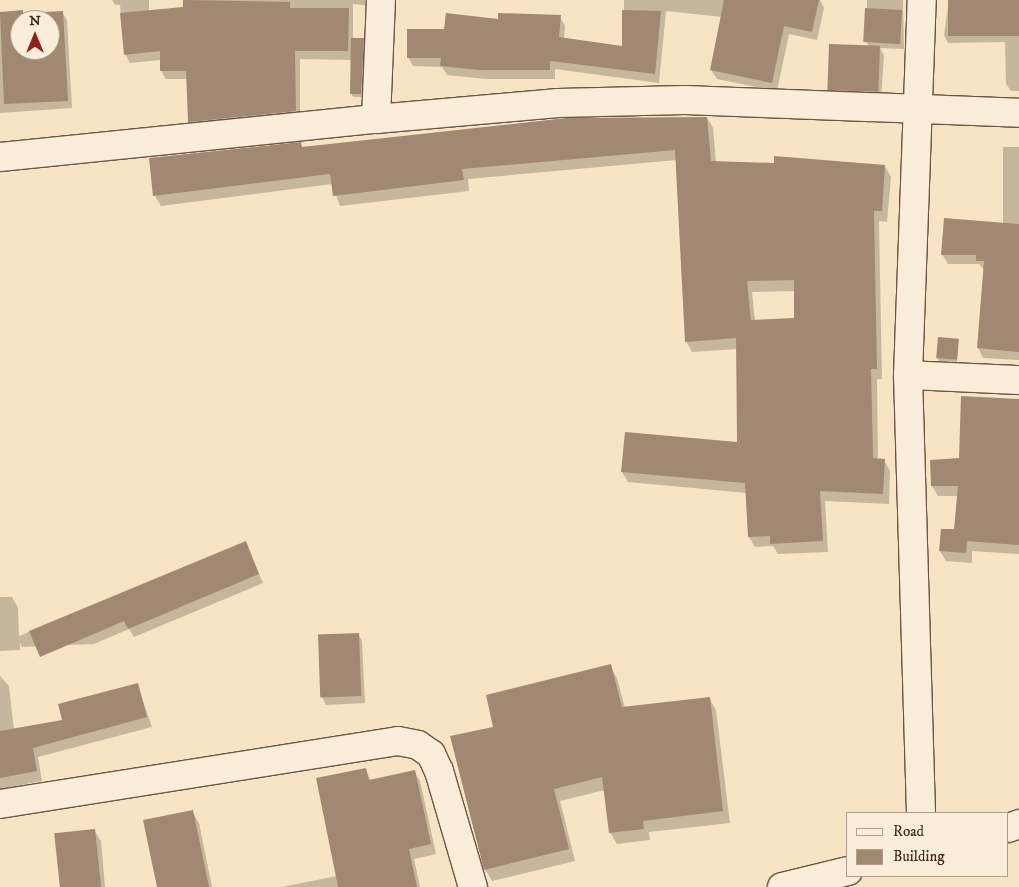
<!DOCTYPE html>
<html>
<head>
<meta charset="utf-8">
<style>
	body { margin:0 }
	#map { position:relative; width:1019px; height:887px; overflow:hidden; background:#f7e4c4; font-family:"IM FELL DW Pica",serif }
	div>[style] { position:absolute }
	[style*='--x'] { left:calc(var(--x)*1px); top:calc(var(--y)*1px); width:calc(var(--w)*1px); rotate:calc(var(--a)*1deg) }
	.shadow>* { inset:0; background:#0003 }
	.building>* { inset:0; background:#a08873; transform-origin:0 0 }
	.roads { filter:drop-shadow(1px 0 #6e5545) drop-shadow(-1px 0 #6e5545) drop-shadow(0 1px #6e5545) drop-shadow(0 -1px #6e5545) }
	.minor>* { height:28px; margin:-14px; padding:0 14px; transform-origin:14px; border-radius:14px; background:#faedd9 }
	.tertiary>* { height:28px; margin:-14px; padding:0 14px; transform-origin:14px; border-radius:14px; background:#faedd9 }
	span { translate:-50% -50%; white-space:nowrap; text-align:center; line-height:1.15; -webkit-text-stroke:4px #faedd9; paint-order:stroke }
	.legend { position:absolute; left:846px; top:812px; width:162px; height:65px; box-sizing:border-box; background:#faedd9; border:1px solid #b09d8d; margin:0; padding:6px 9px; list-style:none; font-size:15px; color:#41251b }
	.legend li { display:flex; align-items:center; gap:10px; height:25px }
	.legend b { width:25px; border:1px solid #b09d8d }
	.north { position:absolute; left:10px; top:10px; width:50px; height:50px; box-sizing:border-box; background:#faedd9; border:1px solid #b09d8d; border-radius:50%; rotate:0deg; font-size:14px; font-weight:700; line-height:20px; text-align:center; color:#41251b }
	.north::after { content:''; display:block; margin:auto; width:18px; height:22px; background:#8f2418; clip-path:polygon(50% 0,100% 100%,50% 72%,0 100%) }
</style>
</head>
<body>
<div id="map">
	<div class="shadow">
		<div style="clip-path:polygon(112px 0,149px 0,149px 11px,184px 8px,185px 0,373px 0,370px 6px,353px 4px,353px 39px,363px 40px,365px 43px,363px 97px,353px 97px,351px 93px,352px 60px,300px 59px,300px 120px,194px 130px,189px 122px,188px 79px,166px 79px,161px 71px,161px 60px,130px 63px,125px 54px,120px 5px,115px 5px)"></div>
		<div style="clip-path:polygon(624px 0,820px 0,824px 8px,817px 40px,789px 34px,777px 91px,717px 79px,711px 70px,722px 17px,666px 11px,659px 83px,555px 69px,555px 79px,485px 79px,447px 75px,442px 67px,413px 66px,408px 57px,446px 31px,560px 17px,565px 26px,564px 39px,624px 47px)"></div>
		<div style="clip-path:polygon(867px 0,903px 0,904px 49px,880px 48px,884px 55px,881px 99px,832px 97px,828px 90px,869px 47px,866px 41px)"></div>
		<div style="clip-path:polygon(949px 0,1019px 0,1019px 91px,1011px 91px,1006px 84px,1005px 42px,948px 43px,944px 35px)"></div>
		<div style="clip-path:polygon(evenodd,62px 12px,67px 20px,72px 108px,0 113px,0 13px,62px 12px,20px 20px,50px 20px,50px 50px,20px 50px,20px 20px)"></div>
		<div style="clip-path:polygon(evenodd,707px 118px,713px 128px,716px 162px,885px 166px,891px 177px,887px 222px,879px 221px,882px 379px,877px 379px,878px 460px,884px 460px,890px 471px,889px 504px,825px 501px,828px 552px,778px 554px,773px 546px,755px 547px,749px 537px,747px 493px,628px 482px,622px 472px,738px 444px,737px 349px,692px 352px,686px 341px,677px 160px,468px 179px,469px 191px,340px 206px,332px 184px,161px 206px,155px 196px,300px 144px,303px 148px,707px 118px,795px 291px,795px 320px,755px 321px,752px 292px,795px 291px)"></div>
		<div style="clip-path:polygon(1003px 147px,1019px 147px,1019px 360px,983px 358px,978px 348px,984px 270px,979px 264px,948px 264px,942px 254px,1003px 224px)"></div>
		<div style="clip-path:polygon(958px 340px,957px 362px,939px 361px,937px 358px)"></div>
		<div style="clip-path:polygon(1019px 400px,1019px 554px,972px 551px,972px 563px,946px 561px,940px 551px,956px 531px,958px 496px,938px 496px,932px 486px)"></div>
		<div style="clip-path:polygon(245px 542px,263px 583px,134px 637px,129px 629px,94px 644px,22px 647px,20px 643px,20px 650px,0 651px,0 597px,12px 597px,18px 608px,19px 636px)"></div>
		<div style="clip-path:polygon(358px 634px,362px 641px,365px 703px,326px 705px,322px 697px)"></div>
		<div style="clip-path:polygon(610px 666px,617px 678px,625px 708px,709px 698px,716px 710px,730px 823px,649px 832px,650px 840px,617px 844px,610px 832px,605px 790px,560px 801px,575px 861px,492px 881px,485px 869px,495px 727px)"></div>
		<div style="clip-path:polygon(0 676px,9px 686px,14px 730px,64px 721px,137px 684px,152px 727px,38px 757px,42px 781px,0 789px)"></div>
		<div style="clip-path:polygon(366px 770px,371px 781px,414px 771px,420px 781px,436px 854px,414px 859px,420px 887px,282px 887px,337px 876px)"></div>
		<div style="clip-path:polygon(192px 812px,199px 823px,212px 887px,158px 887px)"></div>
		<div style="clip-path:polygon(94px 830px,101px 841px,105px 887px,60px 887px)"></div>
	</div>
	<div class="building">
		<div style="clip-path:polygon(183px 0,290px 2px,290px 8px,349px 8px,348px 51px,295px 51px,296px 111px,188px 122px,186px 71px,160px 71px,160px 51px,124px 55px,120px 13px,183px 7px)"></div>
		<div style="clip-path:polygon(724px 0,819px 0,812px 32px,784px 26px,772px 83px,710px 70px)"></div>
		<div style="left:948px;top:0;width:71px;height:36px"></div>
		<div style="left:865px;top:8px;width:37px;height:34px;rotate:3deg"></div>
		<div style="clip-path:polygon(evenodd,23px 10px,23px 13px,63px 11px,68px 101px,4px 104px,0 12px,23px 10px,20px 20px,50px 20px,50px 50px,20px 50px,20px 20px)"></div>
		<div style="clip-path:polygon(622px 10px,661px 11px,655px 74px,550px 61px,550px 70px,479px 70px,440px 66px,441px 58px,407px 58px,407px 29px,444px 29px,446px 13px,498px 19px,498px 13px,561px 15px,559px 37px,622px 46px)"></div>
		<div style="clip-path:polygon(351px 38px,364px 38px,361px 94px,350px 94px)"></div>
		<div style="left:829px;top:44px;width:51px;height:46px;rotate:2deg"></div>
		<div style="clip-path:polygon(evenodd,707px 117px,711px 161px,774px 163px,774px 156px,885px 165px,882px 211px,874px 211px,877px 369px,871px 369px,873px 458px,885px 459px,883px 494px,820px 491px,823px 541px,770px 544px,770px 536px,748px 537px,745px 483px,621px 472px,625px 432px,737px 442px,736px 338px,685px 342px,675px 150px,462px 169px,464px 180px,333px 196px,330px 174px,153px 196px,149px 158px,301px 142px,302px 147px,567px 118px,707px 117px,794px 280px,794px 318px,751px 320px,747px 281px,794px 280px)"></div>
		<div style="clip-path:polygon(944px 218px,1019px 224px,1019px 352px,977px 348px,984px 261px,976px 261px,976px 255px,941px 255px)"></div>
		<div style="left:938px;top:337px;width:21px;height:21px;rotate:5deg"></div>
		<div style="clip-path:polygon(961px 396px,1019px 399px,1019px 545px,967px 541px,966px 553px,939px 551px,941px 529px,954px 529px,958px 486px,931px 486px,930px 460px,959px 458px)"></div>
		<div style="clip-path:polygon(246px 541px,259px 574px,128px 629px,124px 621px,40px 657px,29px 631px)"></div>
		<div style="left:359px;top:633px;width:63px;height:41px;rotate:88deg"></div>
		<div style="clip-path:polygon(611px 664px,622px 707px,710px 697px,723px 811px,643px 821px,644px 829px,609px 833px,602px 777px,554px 789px,569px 849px,484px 870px,450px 736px,493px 727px,486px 695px)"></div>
		<div style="clip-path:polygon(138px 683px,147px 717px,33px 748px,37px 771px,0 778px,0 731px,62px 720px,58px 704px)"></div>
		<div style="clip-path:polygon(366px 768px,369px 780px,415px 770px,431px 844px,409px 849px,417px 887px,338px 887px,316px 778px)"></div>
		<div style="clip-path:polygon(193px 810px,209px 887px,157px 887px,143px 820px)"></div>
		<div style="left:95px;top:829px;width:58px;height:41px;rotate:84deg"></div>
	</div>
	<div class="roads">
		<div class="minor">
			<div style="--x:376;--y:119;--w:183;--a:-5"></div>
			<div style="--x:558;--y:103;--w:127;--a:-1.4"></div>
			<div style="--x:685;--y:100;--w:334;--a:2.2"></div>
			<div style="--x:0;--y:157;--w:378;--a:-5.8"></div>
			<div style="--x:376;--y:119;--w:119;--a:-87.6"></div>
			<div style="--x:908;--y:375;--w:111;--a:2.6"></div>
			<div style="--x:0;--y:804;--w:403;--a:-9"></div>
			<div style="--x:398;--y:741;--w:20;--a:11"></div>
			<div style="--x:418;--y:745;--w:16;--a:35"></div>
			<div style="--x:431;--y:754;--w:19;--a:65"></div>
			<div style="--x:439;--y:771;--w:121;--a:73.7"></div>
			<div style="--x:921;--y:813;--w:438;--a:-91.7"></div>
			<div style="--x:908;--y:375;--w:375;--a:-87.9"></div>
		</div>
		<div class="tertiary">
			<div style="--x:1008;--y:828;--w:12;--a:-20"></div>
			<div style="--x:782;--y:887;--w:68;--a:-13.6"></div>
		</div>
	</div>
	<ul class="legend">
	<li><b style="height:6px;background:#faedd9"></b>Road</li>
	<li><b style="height:14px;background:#a08873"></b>Building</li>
	</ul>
	<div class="north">N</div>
</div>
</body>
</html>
